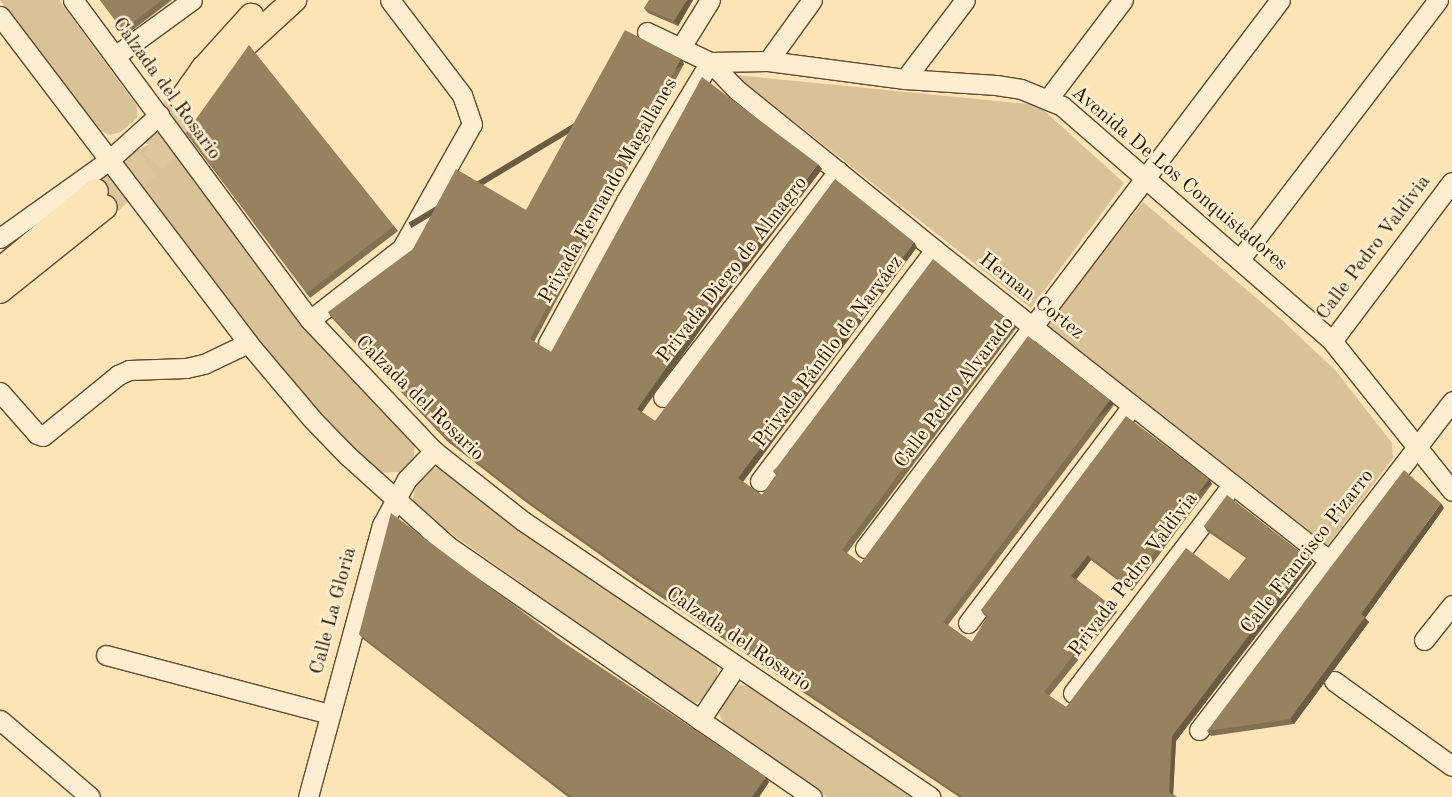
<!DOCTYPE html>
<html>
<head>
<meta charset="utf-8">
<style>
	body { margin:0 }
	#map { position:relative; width:1452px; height:797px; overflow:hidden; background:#fde4b7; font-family:"Old Standard TT",serif }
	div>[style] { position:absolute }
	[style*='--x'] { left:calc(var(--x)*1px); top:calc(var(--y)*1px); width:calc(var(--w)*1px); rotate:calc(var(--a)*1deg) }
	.green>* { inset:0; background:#d9c198 }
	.major-tunnel>* { height:24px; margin-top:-12px; transform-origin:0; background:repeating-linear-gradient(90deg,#ddc59c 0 24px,transparent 0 36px) }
	.roads { filter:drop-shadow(1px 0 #5e4b2e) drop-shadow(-1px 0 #5e4b2e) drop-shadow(0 1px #5e4b2e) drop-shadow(0 -1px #5e4b2e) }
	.minor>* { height:19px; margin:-9.5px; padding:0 9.5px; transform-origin:9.5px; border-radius:9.5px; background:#feedd0 }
	.major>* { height:24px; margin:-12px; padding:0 12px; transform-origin:12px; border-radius:12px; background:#fde4b7 }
	.wall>* { inset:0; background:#827052 }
	.shaded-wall>* { inset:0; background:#6a5b42; transform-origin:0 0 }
	.building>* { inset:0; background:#97825f }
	span { translate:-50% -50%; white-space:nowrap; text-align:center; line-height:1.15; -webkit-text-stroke:5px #feedd0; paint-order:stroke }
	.street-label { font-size:20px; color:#291800 }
</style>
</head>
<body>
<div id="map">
	<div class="green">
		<div style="clip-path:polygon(0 0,59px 0,137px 106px,137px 118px,121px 132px,110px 135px,98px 130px)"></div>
		<div style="clip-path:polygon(735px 75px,1038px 105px,1124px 183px,1031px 308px)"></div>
		<div style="clip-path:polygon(154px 141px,163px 142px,174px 152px,415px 438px,414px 457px,400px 472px,379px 473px,291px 385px,129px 174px,129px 163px,135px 152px)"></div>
		<div style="clip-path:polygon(1143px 202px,1281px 319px,1336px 371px,1392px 443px,1393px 458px,1328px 545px,1046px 324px)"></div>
		<div style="clip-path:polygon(439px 468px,453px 474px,715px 661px,718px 672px,713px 691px,694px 705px,418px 510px,412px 504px,416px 482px,430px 469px)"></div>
		<div style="clip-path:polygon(740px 685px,751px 686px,920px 797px,827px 797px,726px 729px,718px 711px,721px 698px)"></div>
	</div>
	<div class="major-tunnel">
		<div style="--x:96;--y:191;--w:33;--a:-39"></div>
		<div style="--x:122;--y:170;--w:93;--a:-49.8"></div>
		<div style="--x:105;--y:207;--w:66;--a:-43.2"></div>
		<div style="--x:153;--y:162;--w:65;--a:-50"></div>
	</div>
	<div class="roads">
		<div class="minor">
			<div style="--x:73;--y:0;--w:398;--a:53.5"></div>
			<div style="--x:310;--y:320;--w:180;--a:46.6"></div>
			<div style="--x:434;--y:451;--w:113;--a:38.2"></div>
			<div style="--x:523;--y:521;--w:492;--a:34.1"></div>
			<div style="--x:0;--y:16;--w:410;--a:52.8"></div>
			<div style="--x:248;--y:343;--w:99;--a:49.9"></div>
			<div style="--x:312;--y:419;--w:52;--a:45.8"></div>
			<div style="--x:348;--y:456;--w:135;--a:42"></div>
			<div style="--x:448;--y:546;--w:442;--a:34.6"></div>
			<div style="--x:647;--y:32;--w:70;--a:25.5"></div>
			<div style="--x:710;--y:62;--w:58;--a:-1"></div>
			<div style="--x:768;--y:61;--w:138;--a:7.5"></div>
			<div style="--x:905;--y:79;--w:91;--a:3.8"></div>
			<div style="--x:996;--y:85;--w:25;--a:9"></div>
			<div style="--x:1021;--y:89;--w:44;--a:22.5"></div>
			<div style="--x:1062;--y:106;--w:358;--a:41"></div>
			<div style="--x:1332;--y:341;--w:192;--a:51.3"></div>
			<div style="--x:681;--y:47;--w:55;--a:-58.3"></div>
			<div style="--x:115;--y:56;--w:95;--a:-36"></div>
			<div style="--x:768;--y:61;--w:75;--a:-54.2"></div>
			<div style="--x:905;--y:79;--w:99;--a:-52.8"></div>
			<div style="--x:1048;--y:99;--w:124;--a:-52.9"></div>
			<div style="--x:0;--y:238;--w:133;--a:-35.5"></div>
			<div style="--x:108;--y:161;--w:69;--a:-42"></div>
			<div style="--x:1240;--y:259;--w:326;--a:-52.6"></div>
			<div style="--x:310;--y:320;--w:117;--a:-38"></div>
			<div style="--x:402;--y:248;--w:142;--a:-60.6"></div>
			<div style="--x:472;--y:124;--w:31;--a:-109"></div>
			<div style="--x:462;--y:95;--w:119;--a:-127.2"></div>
			<div style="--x:1332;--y:341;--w:199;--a:-53"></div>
			<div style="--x:548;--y:343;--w:162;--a:-61.2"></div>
			<div style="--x:626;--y:201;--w:162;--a:-58.9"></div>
			<div style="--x:710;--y:62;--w:39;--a:46"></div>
			<div style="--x:737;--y:90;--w:255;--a:38.9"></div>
			<div style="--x:935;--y:250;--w:503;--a:38.21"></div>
			<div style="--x:0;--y:392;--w:56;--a:48.6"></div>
			<div style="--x:37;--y:434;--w:6;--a:18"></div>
			<div style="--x:43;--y:436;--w:97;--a:-39.1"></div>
			<div style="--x:118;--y:375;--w:12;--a:-24"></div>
			<div style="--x:129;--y:370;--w:57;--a:-2"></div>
			<div style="--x:186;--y:368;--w:18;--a:-13"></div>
			<div style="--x:204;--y:364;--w:49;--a:-25.5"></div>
			<div style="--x:663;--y:397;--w:286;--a:-52.2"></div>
			<div style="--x:760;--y:481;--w:290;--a:-52.9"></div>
			<div style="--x:865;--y:548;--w:687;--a:-52.86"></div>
			<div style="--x:968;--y:623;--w:272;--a:-52.9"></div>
			<div style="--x:1424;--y:640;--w:45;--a:-51.3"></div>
			<div style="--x:106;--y:655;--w:232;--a:14.8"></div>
			<div style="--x:1334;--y:681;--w:145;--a:35.8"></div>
			<div style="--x:1073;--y:693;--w:262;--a:-52.6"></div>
			<div style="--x:0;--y:720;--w:118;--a:40.5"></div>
			<div style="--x:700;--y:720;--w:65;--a:-56.3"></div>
			<div style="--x:1199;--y:730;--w:415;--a:-52.4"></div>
			<div style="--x:308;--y:797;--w:282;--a:-74.8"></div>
			<div style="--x:382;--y:525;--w:52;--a:-61.5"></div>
			<div style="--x:407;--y:479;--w:39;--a:-46"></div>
		</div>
		<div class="major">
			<div style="--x:182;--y:99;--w:37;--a:-55"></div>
			<div style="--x:203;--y:69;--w:72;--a:-47.8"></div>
			<div style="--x:195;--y:112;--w:84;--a:-53.3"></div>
			<div style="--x:245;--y:45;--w:67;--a:-42.6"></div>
			<div style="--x:0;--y:270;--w:124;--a:-39.5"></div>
			<div style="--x:0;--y:291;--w:134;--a:-38.7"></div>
		</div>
	</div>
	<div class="wall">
		<div style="clip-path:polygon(100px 0,172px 0,126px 35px)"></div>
		<div style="clip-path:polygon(693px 0,678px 26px,648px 13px,644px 8px)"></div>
		<div style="clip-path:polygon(681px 59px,684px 64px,534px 342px,551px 352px,822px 169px,716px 308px,642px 412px,655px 421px,917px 247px,743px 482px,762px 495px,776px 475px,773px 471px,1012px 323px,1016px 328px,847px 553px,861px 563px,1114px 405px,948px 625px,972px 642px,987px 617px,984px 615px,981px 610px,1212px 484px,1132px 591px,1091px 560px,1076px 579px,1113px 607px,1117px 612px,1049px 696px,1066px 707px,1229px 580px,1246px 558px,1207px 531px,1204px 526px,1308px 558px,1312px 563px,1176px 741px,1173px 794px,1177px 797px,959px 797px,634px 579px,527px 503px,447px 441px,331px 317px,328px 312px,526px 210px)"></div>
		<div style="clip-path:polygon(186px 133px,394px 226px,398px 231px,310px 298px)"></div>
		<div style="clip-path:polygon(1444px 508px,1365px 618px,1369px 622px,1294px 724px,1211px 736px,1207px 731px)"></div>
		<div style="clip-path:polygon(359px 634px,769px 782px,759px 797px,568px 797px,363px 639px)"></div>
	</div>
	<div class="shaded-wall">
		<div style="clip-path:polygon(687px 0,693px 0,678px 26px,674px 21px)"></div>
		<div style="left:681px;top:59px;width:6px;height:318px;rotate:59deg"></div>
		<div style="clip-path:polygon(818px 164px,822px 169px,716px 308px,640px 414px,637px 409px,712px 303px)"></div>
		<div style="clip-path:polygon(914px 242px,917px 247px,742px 483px,738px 478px)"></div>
		<div style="left:1012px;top:323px;width:6px;height:284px;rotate:51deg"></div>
		<div style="left:1110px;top:400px;width:6px;height:278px;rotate:51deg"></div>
		<div style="left:1209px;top:479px;width:6px;height:134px;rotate:59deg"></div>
		<div style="clip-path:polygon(1441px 503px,1444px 508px,1365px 618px,1369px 622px,1294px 724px,1290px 719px,1361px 614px)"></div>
		<div style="clip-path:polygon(1088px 555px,1091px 560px,1075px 581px,1071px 576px)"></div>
		<div style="clip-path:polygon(1308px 558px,1312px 563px,1176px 741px,1173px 797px,1169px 792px,1172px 736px)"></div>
		<div style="left:1113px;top:607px;width:6px;height:109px;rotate:51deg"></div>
		<div style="clip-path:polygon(766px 777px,769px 782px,759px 797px,752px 797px)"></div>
	</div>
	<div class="building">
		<div style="clip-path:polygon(100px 0,162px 0,123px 30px)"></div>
		<div style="clip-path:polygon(649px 0,687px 0,674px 21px,644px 8px)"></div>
		<div style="clip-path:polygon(625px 30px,681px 59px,530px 339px,551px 352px,702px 77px,818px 164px,712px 303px,637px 409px,655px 421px,835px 179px,914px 242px,738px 478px,762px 495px,777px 474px,773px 471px,777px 467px,933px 259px,1012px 323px,842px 550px,861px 563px,1028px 336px,1110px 400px,943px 622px,972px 642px,988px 616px,981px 610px,1126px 416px,1209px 479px,1129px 586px,1088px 555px,1071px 576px,1113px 607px,1044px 692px,1066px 707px,1186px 548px,1229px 580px,1247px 557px,1204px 526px,1227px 495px,1308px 558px,1172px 736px,1169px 792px,1177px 797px,963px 797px,631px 574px,524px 498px,444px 436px,328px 312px,413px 249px,456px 169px,526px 210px)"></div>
		<div style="clip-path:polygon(249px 45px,394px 226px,307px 293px,186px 133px)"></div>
		<div style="clip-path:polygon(1404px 470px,1441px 503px,1361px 614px,1365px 617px,1290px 719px,1207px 731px)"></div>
		<div style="clip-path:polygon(391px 513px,563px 642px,766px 777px,752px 797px,572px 797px,359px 634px)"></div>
	</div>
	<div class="street-label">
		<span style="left:166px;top:89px;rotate:54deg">Calzada del Rosario</span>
		<span style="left:1179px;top:179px;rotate:40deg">Avenida De Los Conquistadores</span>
		<span style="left:609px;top:191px;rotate:-60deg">Privada Fernando Magallanes</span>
		<span style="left:1374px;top:248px;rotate:-53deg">Calle Pedro Valdivia</span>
		<span style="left:733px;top:270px;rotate:-52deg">Privada Diego de Almagro</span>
		<span style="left:1031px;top:297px;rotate:38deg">Hernan Cortez</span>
		<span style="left:829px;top:352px;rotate:-53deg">Privada Pánfilo de Narváez</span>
		<span style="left:955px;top:393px;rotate:-53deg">Calle Pedro Alvarado</span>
		<span style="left:419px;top:399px;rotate:44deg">Calzada del Rosario</span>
		<span style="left:1308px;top:552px;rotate:-52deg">Calle Francisco Pizarro</span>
		<span style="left:1134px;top:575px;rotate:-53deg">Privada Pedro Valdivia</span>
		<span style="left:334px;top:611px;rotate:-75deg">Calle La Gloria</span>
		<span style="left:738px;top:640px;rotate:34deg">Calzada del Rosario</span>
	</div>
</div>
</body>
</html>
